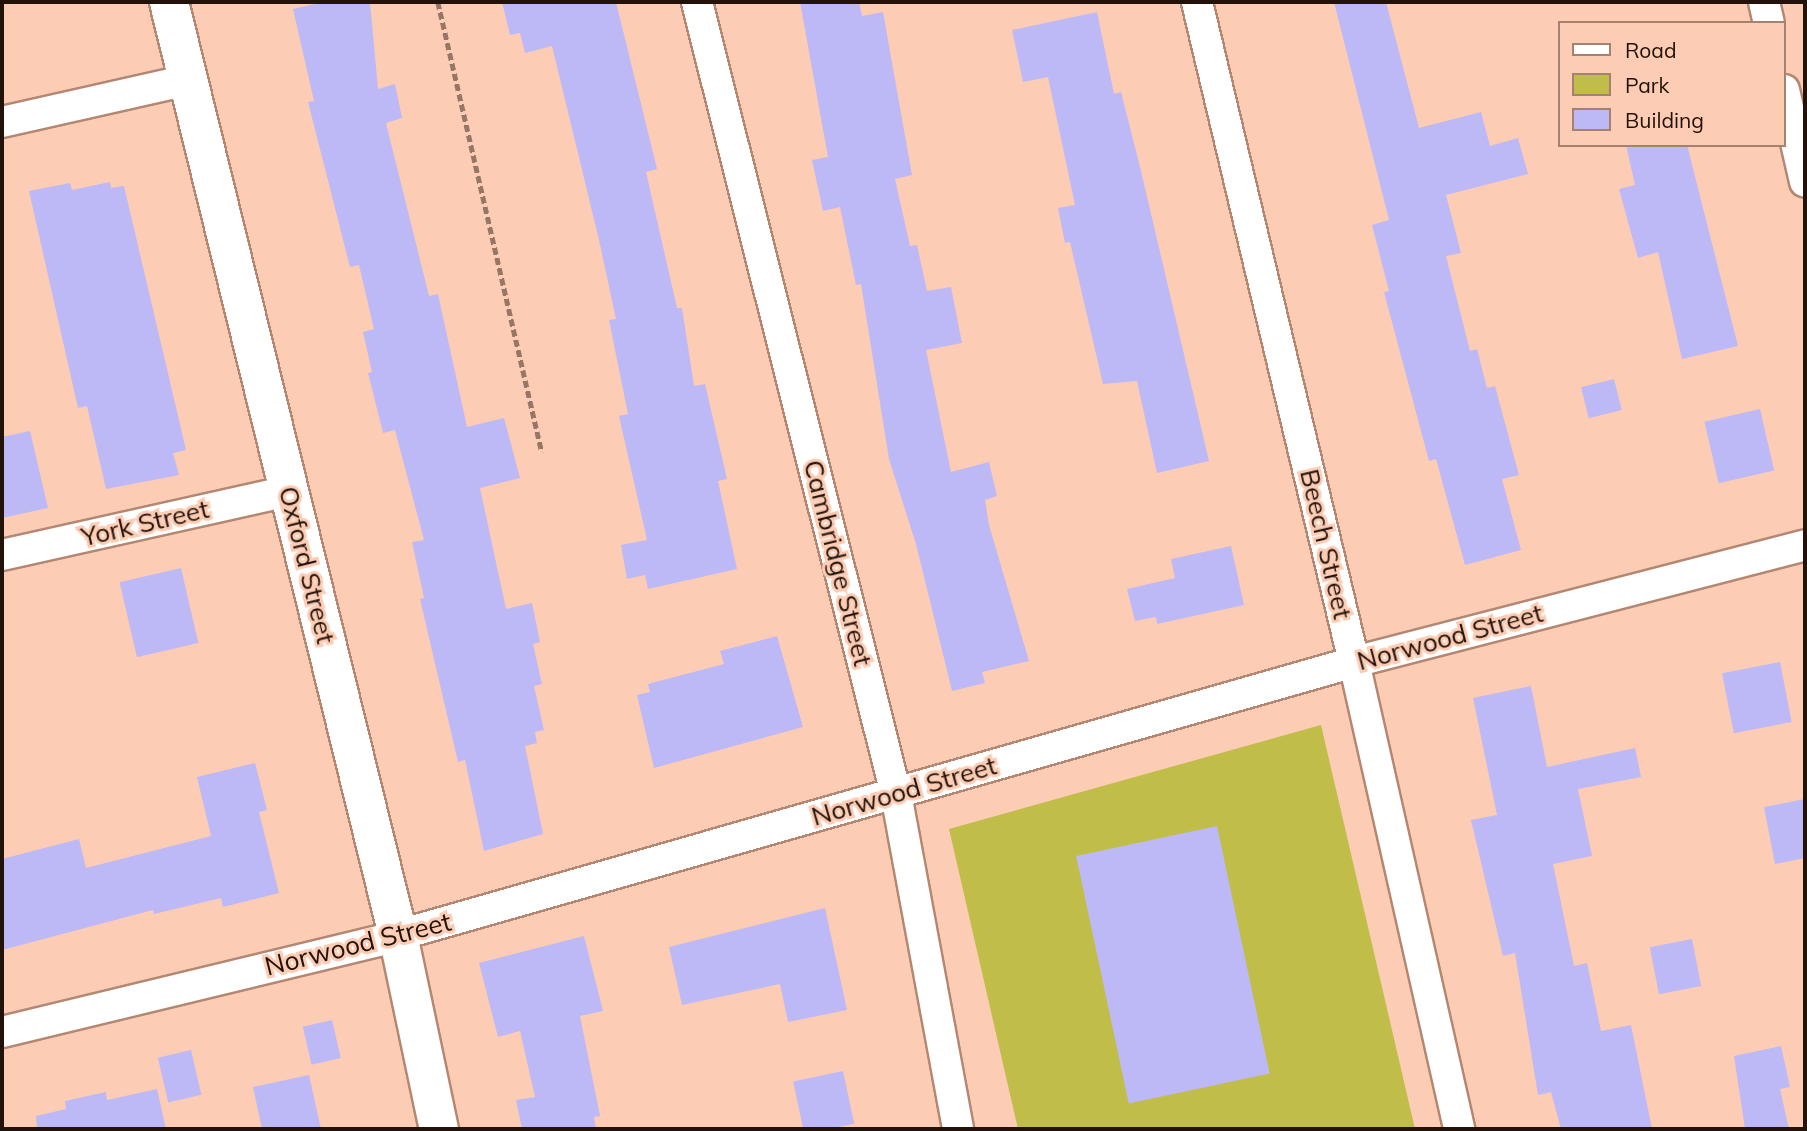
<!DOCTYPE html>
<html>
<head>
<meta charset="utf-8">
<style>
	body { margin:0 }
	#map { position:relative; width:1807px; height:1131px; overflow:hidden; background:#fcccb4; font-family:Mulish,sans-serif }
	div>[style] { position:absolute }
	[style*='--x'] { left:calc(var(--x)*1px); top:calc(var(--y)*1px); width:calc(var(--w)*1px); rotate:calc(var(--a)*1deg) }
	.green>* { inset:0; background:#c0bd49 }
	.building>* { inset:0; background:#bdb9f7; transform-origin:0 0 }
	.path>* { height:4.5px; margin-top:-2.25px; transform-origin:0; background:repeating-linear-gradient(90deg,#977665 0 7px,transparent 0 10.5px) }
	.roads { filter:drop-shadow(2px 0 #b38771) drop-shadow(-2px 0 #b38771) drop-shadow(0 2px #b38771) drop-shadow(0 -2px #b38771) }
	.street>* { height:30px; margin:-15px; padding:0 15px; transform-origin:15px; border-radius:15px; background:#fff }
	.secondary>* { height:38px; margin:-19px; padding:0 19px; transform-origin:19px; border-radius:19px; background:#fff }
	span { translate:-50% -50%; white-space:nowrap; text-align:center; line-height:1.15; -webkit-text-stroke:6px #fcccb4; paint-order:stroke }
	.street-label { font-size:26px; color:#221209 }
	.frame { position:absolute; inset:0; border:4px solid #221209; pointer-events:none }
	.legend { position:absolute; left:1558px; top:21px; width:228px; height:126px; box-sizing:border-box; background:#fcccb4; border:2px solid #a58270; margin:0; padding:9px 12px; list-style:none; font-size:21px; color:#221209 }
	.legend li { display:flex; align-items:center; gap:14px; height:35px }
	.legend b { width:35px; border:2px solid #a58270 }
</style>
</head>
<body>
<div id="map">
	<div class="green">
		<div style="clip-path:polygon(1321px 725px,1415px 1129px,1018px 1129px,949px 829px)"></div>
	</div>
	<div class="building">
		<div style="clip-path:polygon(324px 2px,370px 2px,378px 89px,395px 84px,402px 118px,386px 123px,429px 296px,438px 294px,467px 427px,504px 418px,520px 478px,480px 488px,506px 609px,532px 603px,540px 642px,533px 644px,542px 684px,534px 686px,544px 730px,535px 732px,537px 743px,525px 746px,543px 834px,484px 851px,465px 760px,458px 762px,420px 599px,424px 598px,412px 542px,424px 540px,395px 430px,383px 433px,368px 373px,372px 372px,363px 332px,374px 329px,359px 265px,350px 267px,308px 102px,314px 101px,293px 9px)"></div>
		<div style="clip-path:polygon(502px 2px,616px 2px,657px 169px,646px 172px,677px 308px,682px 308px,694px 386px,705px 384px,727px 479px,718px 481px,737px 569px,648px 589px,645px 575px,627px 579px,621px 545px,647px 540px,619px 416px,628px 414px,609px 320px,616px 319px,599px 240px,552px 46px,525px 53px,520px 33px,510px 35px)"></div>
		<div style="clip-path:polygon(800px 2px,859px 2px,862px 16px,883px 12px,912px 175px,895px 179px,910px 246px,917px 245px,927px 291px,951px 287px,962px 343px,926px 350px,951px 472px,989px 462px,997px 496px,985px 500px,989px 525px,1029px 661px,982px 672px,985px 683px,952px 691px,916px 544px,889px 459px,861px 284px,856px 285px,840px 207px,823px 211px,812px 160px,828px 157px)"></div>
		<div style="clip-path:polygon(1334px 2px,1386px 2px,1419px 128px,1481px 112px,1490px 146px,1518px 138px,1528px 174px,1446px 195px,1461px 253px,1446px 256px,1470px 351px,1477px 349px,1487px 388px,1495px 386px,1519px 475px,1502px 479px,1521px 550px,1465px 565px,1436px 459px,1429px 461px,1384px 292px,1389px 291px,1372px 225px,1389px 220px)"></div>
		<div style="clip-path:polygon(1097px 12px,1114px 94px,1121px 92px,1141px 171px,1209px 461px,1157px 473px,1137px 381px,1103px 384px,1070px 242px,1065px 243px,1058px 208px,1075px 205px,1048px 77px,1023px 82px,1012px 30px)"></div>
		<div style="clip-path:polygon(1626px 145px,1687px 145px,1738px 346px,1682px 359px,1658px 252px,1638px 258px,1619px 189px,1635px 185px)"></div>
		<div style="clip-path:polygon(110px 182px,111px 188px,124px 186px,186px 450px,173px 453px,179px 475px,106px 489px,87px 406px,78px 408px,29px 191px,70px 183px,72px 190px)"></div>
		<div style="left:1614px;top:379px;width:32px;height:34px;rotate:76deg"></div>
		<div style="left:1760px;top:409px;width:63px;height:57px;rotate:77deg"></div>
		<div style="clip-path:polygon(30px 431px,48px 508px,2px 518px,2px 437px)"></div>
		<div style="clip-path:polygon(1231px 546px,1244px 605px,1157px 624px,1156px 617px,1135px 621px,1127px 589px,1175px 578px,1171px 559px)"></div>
		<div style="left:181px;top:568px;width:77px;height:63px;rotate:77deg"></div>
		<div style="clip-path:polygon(777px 636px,803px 727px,654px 768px,637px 695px,650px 692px,648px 684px,724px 664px,720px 651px)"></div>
		<div style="left:1780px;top:662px;width:61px;height:59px;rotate:79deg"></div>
		<div style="clip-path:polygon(1531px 686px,1547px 767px,1635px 748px,1641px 777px,1578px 789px,1592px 856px,1553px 864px,1574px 966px,1587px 963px,1601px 1031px,1631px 1025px,1652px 1129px,1561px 1129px,1551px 1092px,1538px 1095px,1515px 953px,1503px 956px,1471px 820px,1497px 815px,1473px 698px)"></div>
		<div style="clip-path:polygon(255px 763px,267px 810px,259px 812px,279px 893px,223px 907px,221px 898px,154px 914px,153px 910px,2px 950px,2px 859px,79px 839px,86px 868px,211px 836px,197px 777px)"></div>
		<div style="clip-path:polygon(1805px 799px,1805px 858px,1775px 864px,1764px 807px)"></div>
		<div style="left:1217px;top:826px;width:253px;height:144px;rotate:78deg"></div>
		<div style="clip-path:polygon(825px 908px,847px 1010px,788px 1022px,780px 984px,682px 1005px,669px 947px)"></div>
		<div style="clip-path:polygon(584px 936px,603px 1011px,580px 1016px,600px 1116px,594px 1117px,596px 1129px,522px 1129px,516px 1100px,535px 1097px,520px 1031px,498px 1037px,479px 963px)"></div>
		<div style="left:1692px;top:939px;width:48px;height:43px;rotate:79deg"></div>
		<div style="left:332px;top:1020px;width:39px;height:30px;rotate:77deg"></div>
		<div style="clip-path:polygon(1781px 1046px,1790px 1087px,1780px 1089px,1789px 1129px,1745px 1129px,1734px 1056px)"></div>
		<div style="left:191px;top:1050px;width:46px;height:34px;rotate:77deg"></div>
		<div style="left:843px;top:1071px;width:54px;height:51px;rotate:78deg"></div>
		<div style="clip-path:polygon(309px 1075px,321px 1129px,262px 1129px,253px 1087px)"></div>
		<div style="clip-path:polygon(157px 1089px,166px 1129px,37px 1129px,36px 1116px,66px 1109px,65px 1101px,106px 1092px,107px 1100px)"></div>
	</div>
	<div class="path">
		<div style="--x:438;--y:2;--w:462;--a:77"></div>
	</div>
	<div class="roads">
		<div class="street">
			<div style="--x:697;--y:2;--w:817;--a:75.9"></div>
			<div style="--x:896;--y:794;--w:341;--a:79.5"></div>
			<div style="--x:1197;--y:2;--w:678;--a:76.62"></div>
			<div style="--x:1354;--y:662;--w:479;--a:77.3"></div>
			<div style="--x:1764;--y:2;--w:22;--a:77"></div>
			<div style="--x:1784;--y:90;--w:94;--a:77.1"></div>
			<div style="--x:2;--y:122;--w:191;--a:-12.7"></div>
			<div style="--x:2;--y:555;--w:293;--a:-12.6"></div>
			<div style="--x:2;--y:1032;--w:394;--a:-13.6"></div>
			<div style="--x:385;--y:939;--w:1008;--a:-15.95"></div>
			<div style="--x:1354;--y:662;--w:466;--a:-14.5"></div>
		</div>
		<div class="secondary">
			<div style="--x:169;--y:2;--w:961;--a:76.21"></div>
			<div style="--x:398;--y:935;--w:198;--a:78.1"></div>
		</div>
	</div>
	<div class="street-label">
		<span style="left:145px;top:523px;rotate:-13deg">York Street</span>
		<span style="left:1326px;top:544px;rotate:77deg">Beech Street</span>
		<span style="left:838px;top:563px;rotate:76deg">Cambridge Street</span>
		<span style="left:307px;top:565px;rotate:76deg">Oxford Street</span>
		<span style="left:1450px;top:637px;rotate:-15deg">Norwood Street</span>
		<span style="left:904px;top:791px;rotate:-16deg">Norwood Street</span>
		<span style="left:358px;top:944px;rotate:-14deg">Norwood Street</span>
	</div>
	<div class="frame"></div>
	<ul class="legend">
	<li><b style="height:9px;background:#fff"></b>Road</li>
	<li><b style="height:19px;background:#c0bd49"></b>Park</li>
	<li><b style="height:19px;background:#bdb9f7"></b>Building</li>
	</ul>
</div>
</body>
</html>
